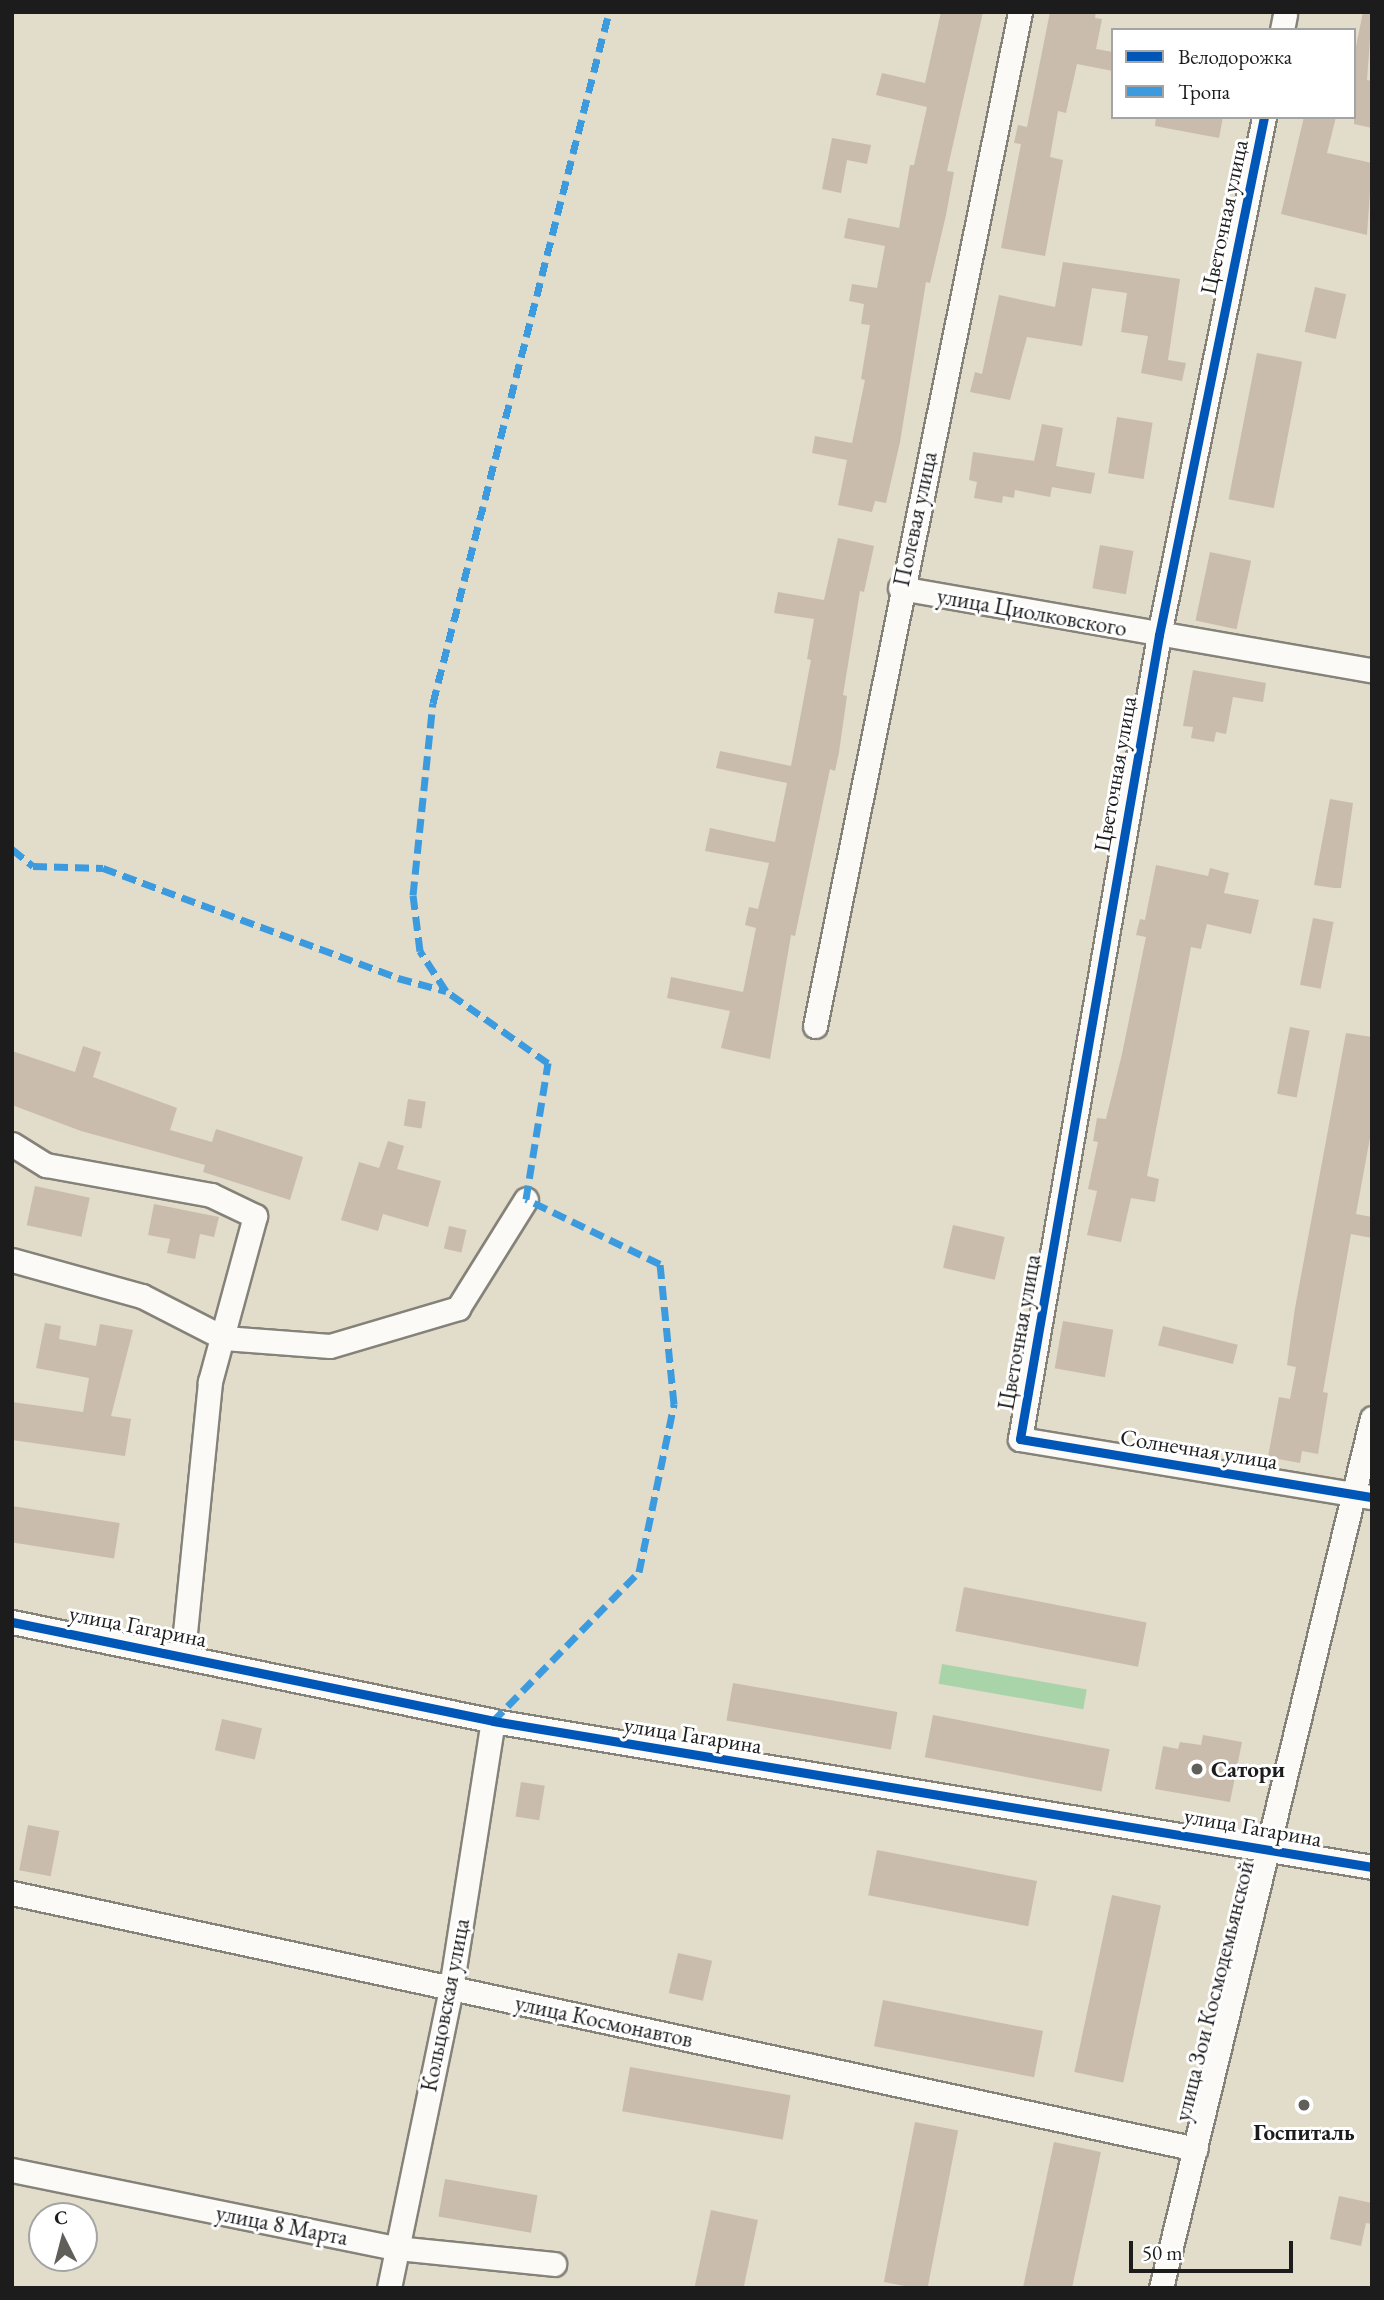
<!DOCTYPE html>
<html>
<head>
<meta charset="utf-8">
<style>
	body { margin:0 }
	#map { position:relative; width:1384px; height:2300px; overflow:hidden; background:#e2dcca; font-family:"EB Garamond",serif }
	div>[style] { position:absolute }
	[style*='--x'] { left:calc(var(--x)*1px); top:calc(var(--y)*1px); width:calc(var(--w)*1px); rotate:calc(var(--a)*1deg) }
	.green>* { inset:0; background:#a9d4aa; transform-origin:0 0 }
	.building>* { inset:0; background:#cabcad; transform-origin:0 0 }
	.roads { filter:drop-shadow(2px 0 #858279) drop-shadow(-2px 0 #858279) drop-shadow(0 2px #858279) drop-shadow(0 -2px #858279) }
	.street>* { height:23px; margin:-11.5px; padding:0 11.5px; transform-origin:11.5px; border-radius:11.5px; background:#fbfaf7 }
	.quiet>* { height:7px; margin-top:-3.5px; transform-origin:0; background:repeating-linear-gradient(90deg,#3c9bdf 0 14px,transparent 0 21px) }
	.cycleway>* { height:9px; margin:-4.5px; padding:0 4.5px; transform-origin:4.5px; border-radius:4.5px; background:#0057b8 }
	.dots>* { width:19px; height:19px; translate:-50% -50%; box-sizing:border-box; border:4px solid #fff; border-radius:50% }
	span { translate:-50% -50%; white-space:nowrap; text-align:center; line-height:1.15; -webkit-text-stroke:6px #fff; paint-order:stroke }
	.street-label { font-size:23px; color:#1c1c1c }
	.poi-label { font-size:23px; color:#1c1c1c; font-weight:700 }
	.left { translate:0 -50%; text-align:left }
	.frame { position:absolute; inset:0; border:14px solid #1c1c1c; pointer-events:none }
	.legend { position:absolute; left:1111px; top:28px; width:245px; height:91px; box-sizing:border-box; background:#fff; border:2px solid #a4a4a4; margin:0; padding:9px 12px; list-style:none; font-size:21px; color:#1c1c1c }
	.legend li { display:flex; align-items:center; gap:14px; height:35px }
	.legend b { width:35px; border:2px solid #a4a4a4 }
	.north { position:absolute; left:28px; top:2202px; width:70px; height:70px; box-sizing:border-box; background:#fff; border:2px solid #a4a4a4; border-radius:50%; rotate:354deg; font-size:19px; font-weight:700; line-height:28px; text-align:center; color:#1c1c1c }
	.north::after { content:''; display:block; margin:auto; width:24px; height:32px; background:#615f59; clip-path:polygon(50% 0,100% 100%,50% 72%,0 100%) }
	.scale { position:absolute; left:1129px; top:2241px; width:164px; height:32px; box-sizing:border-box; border:4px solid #1c1c1c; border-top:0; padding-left:9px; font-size:21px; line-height:24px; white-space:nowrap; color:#1c1c1c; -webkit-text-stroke:5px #fff; paint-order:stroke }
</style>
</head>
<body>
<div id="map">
	<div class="green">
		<div style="left:942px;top:1664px;width:147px;height:20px;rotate:10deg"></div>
	</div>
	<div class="building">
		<div style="clip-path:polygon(941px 12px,983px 12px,947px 171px,954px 172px,946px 215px,930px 283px,926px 282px,900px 442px,886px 503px,875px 501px,872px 512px,838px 505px,847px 460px,812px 453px,815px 436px,852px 443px,865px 380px,861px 379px,870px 325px,861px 324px,864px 304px,849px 301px,852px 284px,877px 288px,885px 246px,844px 238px,848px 218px,899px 228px,910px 165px,914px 165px,927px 107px,876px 95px,882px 73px,925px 83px)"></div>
		<div style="clip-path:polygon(1050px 12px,1096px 12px,1095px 18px,1102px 19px,1096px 49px,1113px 52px,1113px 71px,1077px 64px,1066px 113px,1058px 111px,1050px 157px,1063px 160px,1045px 256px,1001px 248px,1021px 144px,1014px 143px,1018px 125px,1027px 127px)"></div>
		<div style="clip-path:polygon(1363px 12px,1372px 12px,1367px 80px,1372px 81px,1372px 128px,1354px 124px,1354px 56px)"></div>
		<div style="clip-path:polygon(1156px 117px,1223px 117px,1219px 138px,1155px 126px)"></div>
		<div style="clip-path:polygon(1304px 117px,1336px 117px,1327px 153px,1372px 163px,1367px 235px,1281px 214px)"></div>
		<div style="clip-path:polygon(832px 138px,871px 145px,867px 164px,847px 160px,841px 193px,822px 189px)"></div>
		<div style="clip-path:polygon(1063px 262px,1180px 279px,1168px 360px,1186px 363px,1182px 381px,1141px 373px,1148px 336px,1121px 332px,1127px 293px,1092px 288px,1082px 346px,1027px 337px,1010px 400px,970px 392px,975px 372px,982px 374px,999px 295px,1055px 307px)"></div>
		<div style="left:1315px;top:287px;width:32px;height:46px;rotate:13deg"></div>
		<div style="left:1257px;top:353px;width:46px;height:149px;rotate:11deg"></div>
		<div style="left:1117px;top:417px;width:36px;height:57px;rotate:9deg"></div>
		<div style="clip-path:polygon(1042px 424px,1063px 428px,1056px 466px,1095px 473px,1091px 494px,1052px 487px,1050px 497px,1015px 490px,1014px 498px,1003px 496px,1002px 503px,974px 498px,977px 482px,969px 480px,973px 452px,1034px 461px)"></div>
		<div style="clip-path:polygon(838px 538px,874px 546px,864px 592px,860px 591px,843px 695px,847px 696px,839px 752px,835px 771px,830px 769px,795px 936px,791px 935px,770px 1059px,721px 1048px,730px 1011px,667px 998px,671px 977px,743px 992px,756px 928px,745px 925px,749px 907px,758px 909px,769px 863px,705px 851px,710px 828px,775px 842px,787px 783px,716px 768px,720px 751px,791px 766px,811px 660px,807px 659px,814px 619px,774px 613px,778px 592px,824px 600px)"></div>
		<div style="left:1100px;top:545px;width:34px;height:44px;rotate:10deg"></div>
		<div style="left:1210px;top:552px;width:42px;height:70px;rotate:12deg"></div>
		<div style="clip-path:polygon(1193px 670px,1266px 683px,1263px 702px,1233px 697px,1226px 734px,1216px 732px,1214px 742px,1191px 738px,1193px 727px,1183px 726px)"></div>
		<div style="clip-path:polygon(1330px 799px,1353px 803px,1341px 888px,1334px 888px,1314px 885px)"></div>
		<div style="clip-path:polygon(1156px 865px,1208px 876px,1210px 868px,1229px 873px,1224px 893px,1259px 900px,1251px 934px,1207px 924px,1201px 949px,1191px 947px,1147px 1176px,1159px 1179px,1155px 1202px,1131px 1198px,1121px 1242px,1087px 1235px,1097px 1191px,1088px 1189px,1098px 1142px,1093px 1141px,1097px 1118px,1106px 1119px,1122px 1054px,1146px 937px,1136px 935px,1140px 919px,1145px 920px)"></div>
		<div style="left:1313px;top:918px;width:21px;height:68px;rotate:11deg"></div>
		<div style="left:1290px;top:1027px;width:20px;height:68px;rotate:11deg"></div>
		<div style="clip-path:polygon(1346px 1033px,1372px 1037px,1372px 1127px,1356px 1214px,1372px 1217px,1372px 1238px,1351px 1234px,1323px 1392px,1328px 1393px,1318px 1454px,1302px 1451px,1300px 1463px,1268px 1457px,1279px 1397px,1290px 1399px,1296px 1367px,1287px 1365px,1295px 1308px)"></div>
		<div style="clip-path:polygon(83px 1046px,101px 1052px,93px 1077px,177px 1108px,170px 1130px,212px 1142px,216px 1129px,303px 1157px,290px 1200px,203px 1172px,205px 1165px,81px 1131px,12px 1105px,12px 1051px,75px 1072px)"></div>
		<div style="left:408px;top:1099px;width:18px;height:27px;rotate:9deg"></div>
		<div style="clip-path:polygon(388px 1141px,404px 1146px,397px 1169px,441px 1181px,428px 1227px,383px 1214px,378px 1231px,341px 1220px,359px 1162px,379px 1168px)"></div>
		<div style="left:35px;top:1186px;width:56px;height:40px;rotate:12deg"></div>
		<div style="clip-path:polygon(154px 1204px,219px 1217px,214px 1237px,200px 1234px,195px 1259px,167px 1253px,170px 1239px,148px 1235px)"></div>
		<div style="left:953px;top:1225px;width:53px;height:44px;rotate:13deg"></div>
		<div style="left:449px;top:1226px;width:18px;height:23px;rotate:13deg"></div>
		<div style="left:1063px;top:1321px;width:51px;height:48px;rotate:10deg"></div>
		<div style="clip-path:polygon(45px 1323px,61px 1326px,59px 1339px,96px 1346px,100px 1324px,133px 1330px,111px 1416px,131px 1419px,125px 1456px,12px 1440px,12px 1402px,83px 1412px,89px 1378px,36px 1368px)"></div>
		<div style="left:1163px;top:1326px;width:77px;height:20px;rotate:14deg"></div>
		<div style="left:12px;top:1506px;width:109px;height:36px;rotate:9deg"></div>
		<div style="left:964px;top:1587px;width:186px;height:45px;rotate:11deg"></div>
		<div style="left:733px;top:1683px;width:167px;height:38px;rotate:10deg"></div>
		<div style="left:933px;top:1715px;width:180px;height:43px;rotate:11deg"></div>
		<div style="left:222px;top:1719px;width:41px;height:32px;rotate:13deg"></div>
		<div style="clip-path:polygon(1203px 1735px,1242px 1742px,1230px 1802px,1155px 1789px,1163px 1746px,1178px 1749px,1180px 1742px,1201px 1745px)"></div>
		<div style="left:521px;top:1782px;width:24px;height:35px;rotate:9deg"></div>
		<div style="left:28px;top:1825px;width:32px;height:46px;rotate:11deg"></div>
		<div style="left:877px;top:1850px;width:163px;height:46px;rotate:11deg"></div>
		<div style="left:1112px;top:1895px;width:50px;height:181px;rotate:12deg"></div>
		<div style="left:678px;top:1953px;width:35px;height:41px;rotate:13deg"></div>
		<div style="left:883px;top:2000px;width:163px;height:47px;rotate:11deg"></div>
		<div style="left:630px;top:2067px;width:163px;height:45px;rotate:10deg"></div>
		<div style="left:915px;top:2122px;width:44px;height:163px;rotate:11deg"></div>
		<div style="left:1054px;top:2142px;width:48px;height:150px;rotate:12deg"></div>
		<div style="left:445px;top:2179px;width:94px;height:38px;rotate:10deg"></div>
		<div style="clip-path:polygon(1339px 2196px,1372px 2203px,1372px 2224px,1366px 2223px,1361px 2246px,1330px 2239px)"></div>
		<div style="left:711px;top:2210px;width:48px;height:80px;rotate:12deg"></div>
	</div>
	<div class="roads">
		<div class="street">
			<div style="--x:1282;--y:30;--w:15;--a:-79"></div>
			<div style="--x:1264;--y:117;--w:529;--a:101.46"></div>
			<div style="--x:1159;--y:635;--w:816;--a:99.81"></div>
			<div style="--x:1020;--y:1439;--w:357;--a:9.4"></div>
			<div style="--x:900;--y:588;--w:479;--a:9.9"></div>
			<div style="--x:815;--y:1026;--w:1035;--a:-78.57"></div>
			<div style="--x:12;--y:1144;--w:40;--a:32"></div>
			<div style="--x:46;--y:1165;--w:168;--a:10.3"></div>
			<div style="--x:211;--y:1195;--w:49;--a:25.5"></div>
			<div style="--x:255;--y:1216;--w:172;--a:105.2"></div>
			<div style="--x:210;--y:1382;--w:272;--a:95.7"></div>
			<div style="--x:12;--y:1260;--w:135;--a:15.5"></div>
			<div style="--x:142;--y:1296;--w:92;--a:27.1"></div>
			<div style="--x:224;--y:1338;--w:106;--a:4.3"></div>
			<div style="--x:330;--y:1346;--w:134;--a:-16.5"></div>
			<div style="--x:458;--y:1308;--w:128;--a:-58"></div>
			<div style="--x:12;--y:1622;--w:491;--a:11.6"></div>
			<div style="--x:493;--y:1721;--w:891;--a:9.43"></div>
			<div style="--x:12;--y:1893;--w:1211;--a:12.2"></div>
			<div style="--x:12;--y:2170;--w:393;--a:11.5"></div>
			<div style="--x:397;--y:2248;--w:158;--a:5.8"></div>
			<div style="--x:389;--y:2288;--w:306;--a:-78.3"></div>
			<div style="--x:451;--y:1988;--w:270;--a:-81.1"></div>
			<div style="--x:1161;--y:2288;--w:895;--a:-76.37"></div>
		</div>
	</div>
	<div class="quiet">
		<div style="--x:12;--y:849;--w:27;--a:39"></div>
		<div style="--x:33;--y:866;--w:70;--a:1.6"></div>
		<div style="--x:103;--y:868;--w:315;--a:20.4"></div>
		<div style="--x:398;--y:978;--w:50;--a:15.2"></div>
		<div style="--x:493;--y:1721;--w:209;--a:-45.6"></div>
		<div style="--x:639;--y:1572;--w:172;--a:-78.2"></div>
		<div style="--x:674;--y:1404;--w:141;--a:-95.7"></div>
		<div style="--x:660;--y:1264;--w:149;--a:-154.1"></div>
		<div style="--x:526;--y:1199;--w:138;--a:-80.8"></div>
		<div style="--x:548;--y:1063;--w:125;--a:-144.8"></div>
		<div style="--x:446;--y:991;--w:48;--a:-123"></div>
		<div style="--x:420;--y:951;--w:56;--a:-97.1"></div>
		<div style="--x:413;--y:895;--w:193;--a:-84.1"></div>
		<div style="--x:433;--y:703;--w:713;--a:-75.71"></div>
	</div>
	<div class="cycleway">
		<div style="--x:1264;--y:117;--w:529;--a:101.46"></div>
		<div style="--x:1159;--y:635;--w:816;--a:99.81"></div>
		<div style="--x:1020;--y:1439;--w:357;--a:9.4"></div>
		<div style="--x:12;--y:1622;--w:491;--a:11.6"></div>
		<div style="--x:493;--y:1721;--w:891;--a:9.43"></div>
	</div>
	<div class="dots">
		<div style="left:1197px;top:1769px;background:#615f59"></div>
		<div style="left:1304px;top:2105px;background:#615f59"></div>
	</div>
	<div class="street-label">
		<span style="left:1224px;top:217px;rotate:-78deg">Цветочная улица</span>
		<span style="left:915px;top:519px;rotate:-78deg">Полевая улица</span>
		<span style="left:1032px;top:612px;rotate:10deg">улица Циолковского</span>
		<span style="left:1115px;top:774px;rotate:-80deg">Цветочная улица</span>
		<span style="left:1019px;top:1332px;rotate:-80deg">Цветочная улица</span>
		<span style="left:1199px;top:1449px;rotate:9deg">Солнечная улица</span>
		<span style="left:138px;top:1626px;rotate:11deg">улица Гагарина</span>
		<span style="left:693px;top:1735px;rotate:9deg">улица Гагарина</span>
		<span style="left:1253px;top:1827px;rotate:10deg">улица Гагарина</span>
		<span style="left:1214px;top:1991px;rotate:-76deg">улица Зои Космодемьянской</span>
		<span style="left:445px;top:2005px;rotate:-79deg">Кольцовская улица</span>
		<span style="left:604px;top:2021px;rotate:12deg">улица Космонавтов</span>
		<span style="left:282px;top:2225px;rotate:11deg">улица 8 Марта</span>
	</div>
	<div class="poi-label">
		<span class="left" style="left:1211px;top:1769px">Сатори</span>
		<span style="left:1304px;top:2132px">Госпиталь</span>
	</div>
	<div class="frame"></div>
	<ul class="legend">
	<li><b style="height:9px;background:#0057b8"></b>Велодорожка</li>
	<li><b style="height:9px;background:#3c9bdf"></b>Тропа</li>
	</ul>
	<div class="north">С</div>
	<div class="scale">50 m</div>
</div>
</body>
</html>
